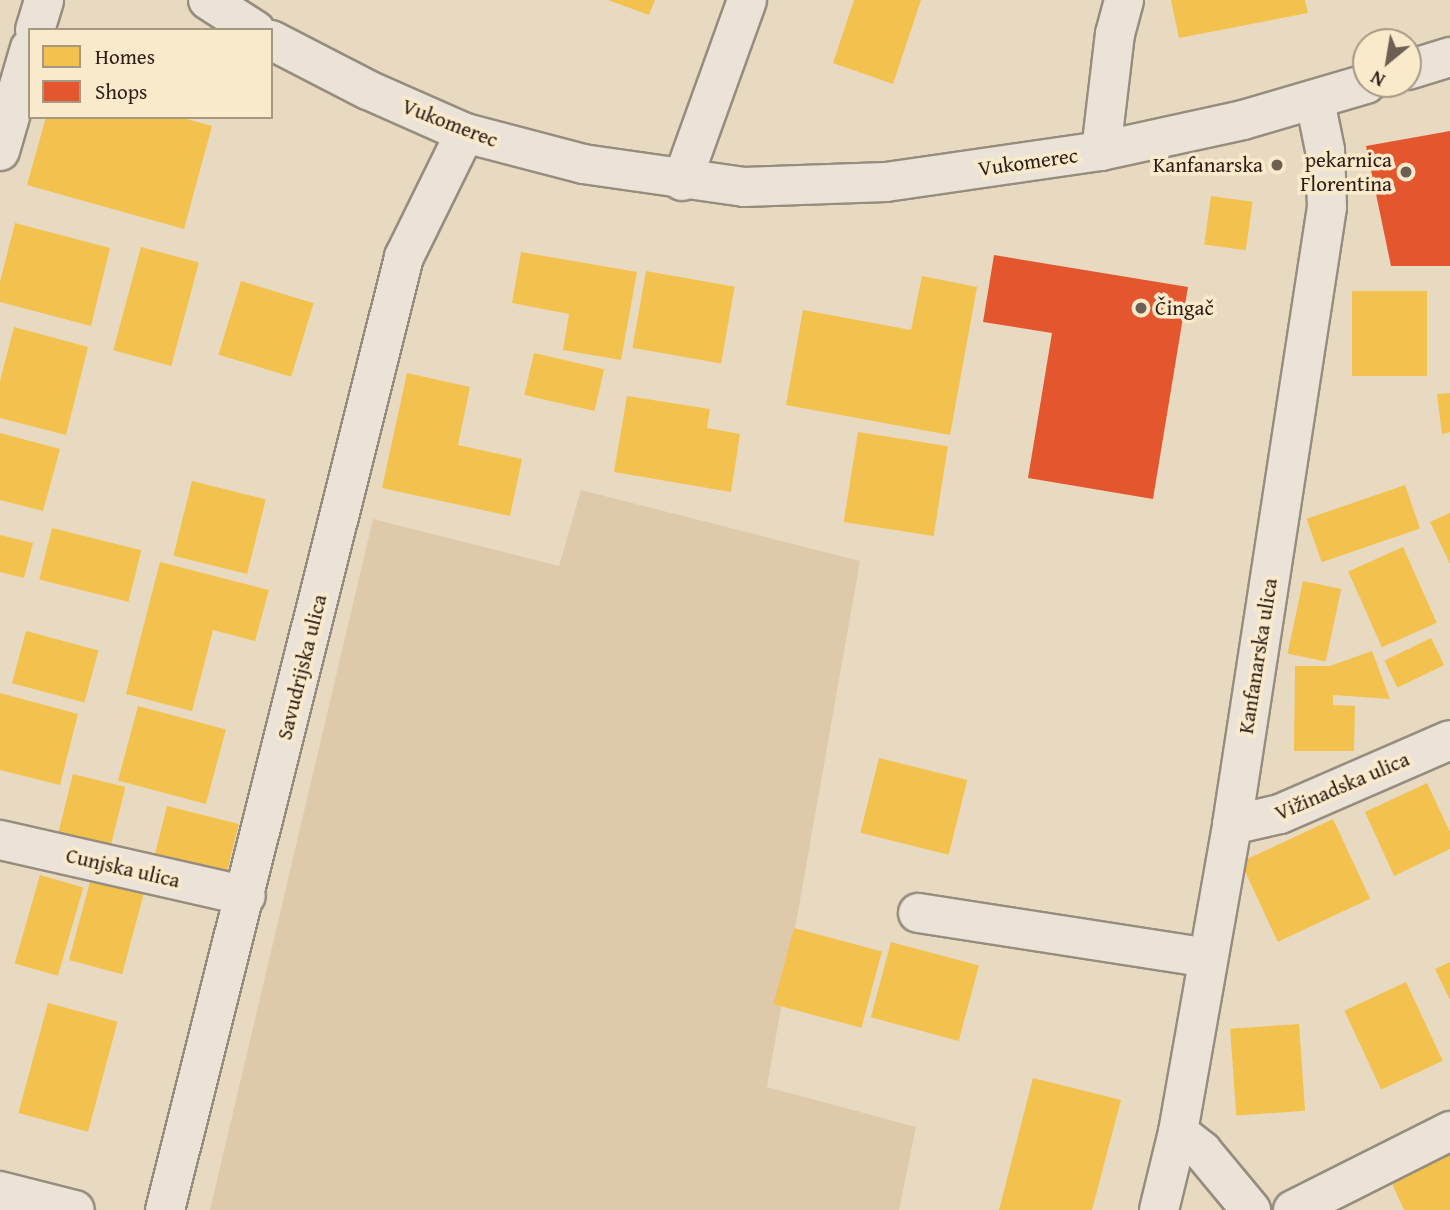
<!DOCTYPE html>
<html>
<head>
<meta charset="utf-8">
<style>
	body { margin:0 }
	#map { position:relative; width:1450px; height:1210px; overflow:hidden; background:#e8dac1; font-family:"Gentium Book Plus",serif }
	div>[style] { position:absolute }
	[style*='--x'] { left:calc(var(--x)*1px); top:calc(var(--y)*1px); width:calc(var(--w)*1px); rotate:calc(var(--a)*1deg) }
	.green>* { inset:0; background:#decaaa }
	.homes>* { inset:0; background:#f2c14e; transform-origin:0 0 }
	.shops>* { inset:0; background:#e4572e }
	.roads { filter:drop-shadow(2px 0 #968d7e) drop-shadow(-2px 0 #968d7e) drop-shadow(0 2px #968d7e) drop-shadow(0 -2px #968d7e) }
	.minor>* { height:38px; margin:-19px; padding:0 19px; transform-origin:19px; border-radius:19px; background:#ebe3d7 }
	.dots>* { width:19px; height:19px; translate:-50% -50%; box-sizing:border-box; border:4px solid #faeacc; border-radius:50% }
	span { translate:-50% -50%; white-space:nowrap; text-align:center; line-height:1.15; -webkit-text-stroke:7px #faeacc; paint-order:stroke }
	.street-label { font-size:21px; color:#2b1e16 }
	.poi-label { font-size:21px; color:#2b1e16 }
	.right { translate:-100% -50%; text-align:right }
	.left { translate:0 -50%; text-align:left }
	.legend { position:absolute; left:28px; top:28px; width:245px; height:91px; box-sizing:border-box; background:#faeacc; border:2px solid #a79883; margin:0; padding:9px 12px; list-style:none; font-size:21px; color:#2b1e16 }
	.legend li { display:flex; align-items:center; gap:14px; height:35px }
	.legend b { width:35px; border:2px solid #a79883 }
	.north { position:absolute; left:1352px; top:28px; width:70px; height:70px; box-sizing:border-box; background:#faeacc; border:2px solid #a79883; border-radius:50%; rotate:210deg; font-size:19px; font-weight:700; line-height:28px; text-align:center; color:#2b1e16 }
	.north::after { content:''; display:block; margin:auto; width:24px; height:32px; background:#6d6052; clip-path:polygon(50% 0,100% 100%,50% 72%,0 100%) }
</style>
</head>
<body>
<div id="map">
	<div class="green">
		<div style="clip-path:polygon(581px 490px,860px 561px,767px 1087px,916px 1127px,899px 1210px,210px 1210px,373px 519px,559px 566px)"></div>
	</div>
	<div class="homes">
		<div style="clip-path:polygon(608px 0,655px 0,649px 15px)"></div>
		<div style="clip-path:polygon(854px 0,921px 0,893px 84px,833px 63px)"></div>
		<div style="clip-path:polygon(1171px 0,1305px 0,1308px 13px,1179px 38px)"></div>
		<div style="clip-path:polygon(46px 117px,180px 117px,212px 126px,184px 229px,27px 185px)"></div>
		<div style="left:1211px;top:196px;width:42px;height:49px;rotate:8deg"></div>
		<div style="clip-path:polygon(15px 223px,110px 248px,91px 326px,0 302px,0 282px)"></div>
		<div style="left:141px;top:247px;width:60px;height:107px;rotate:15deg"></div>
		<div style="clip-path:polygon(521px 252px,637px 272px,621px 360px,563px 350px,569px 314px,512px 303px)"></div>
		<div style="left:646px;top:271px;width:90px;height:78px;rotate:10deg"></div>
		<div style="clip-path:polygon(922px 276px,977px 287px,950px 435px,786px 405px,803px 310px,911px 330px)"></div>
		<div style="left:241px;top:281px;width:76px;height:77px;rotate:17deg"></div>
		<div style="left:1352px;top:291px;width:75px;height:85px"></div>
		<div style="clip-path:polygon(14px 327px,88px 347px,66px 435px,0 418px,0 381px)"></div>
		<div style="left:534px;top:353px;width:72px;height:43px;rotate:13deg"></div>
		<div style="clip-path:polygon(407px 373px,470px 387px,458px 445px,522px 459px,510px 516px,382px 488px)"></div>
		<div style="clip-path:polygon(1450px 393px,1450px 432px,1442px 434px,1437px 394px)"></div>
		<div style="clip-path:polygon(627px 396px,710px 409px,707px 428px,740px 434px,731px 492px,614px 472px)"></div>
		<div style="left:858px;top:432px;width:91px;height:91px;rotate:9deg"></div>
		<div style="clip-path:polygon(0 433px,60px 449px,43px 511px,0 500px)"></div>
		<div style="left:192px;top:481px;width:76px;height:77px;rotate:14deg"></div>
		<div style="left:1405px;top:485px;width:46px;height:104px;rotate:71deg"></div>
		<div style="clip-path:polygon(1450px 513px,1450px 564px,1430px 522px)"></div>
		<div style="left:52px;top:528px;width:92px;height:53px;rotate:14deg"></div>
		<div style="clip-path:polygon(0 535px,33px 543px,24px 578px,0 572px)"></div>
		<div style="left:1403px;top:547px;width:83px;height:60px;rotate:66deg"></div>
		<div style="clip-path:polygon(160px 562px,269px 590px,255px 641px,213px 630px,192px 711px,126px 694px)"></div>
		<div style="left:1303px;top:581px;width:39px;height:74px;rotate:12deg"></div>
		<div style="left:26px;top:631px;width:75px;height:54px;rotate:15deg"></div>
		<div style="left:1431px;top:638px;width:30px;height:52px;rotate:64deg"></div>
		<div style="clip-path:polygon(1372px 651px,1390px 699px,1333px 695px,1333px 705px,1355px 706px,1354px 751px,1294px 751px,1295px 666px,1330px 666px)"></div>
		<div style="clip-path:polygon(0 693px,78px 714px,60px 785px,0 770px)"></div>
		<div style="left:138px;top:706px;width:91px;height:77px;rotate:15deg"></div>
		<div style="left:879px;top:758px;width:91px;height:77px;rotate:14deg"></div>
		<div style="left:73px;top:774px;width:54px;height:62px;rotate:14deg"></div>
		<div style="clip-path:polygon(1427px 783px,1450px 832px,1450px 849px,1394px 876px,1365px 812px)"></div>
		<div style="left:167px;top:806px;width:74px;height:54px;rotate:14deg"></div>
		<div style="left:1333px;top:819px;width:88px;height:102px;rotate:65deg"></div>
		<div style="left:40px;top:875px;width:45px;height:92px;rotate:16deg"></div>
		<div style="left:91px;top:878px;width:55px;height:85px;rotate:15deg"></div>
		<div style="left:794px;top:928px;width:91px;height:79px;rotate:15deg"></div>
		<div style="left:891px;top:942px;width:91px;height:78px;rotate:15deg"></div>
		<div style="clip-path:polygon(1450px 962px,1450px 1000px,1435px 969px)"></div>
		<div style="left:1406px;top:982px;width:87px;height:68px;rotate:65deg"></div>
		<div style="left:48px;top:1003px;width:72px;height:114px;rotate:15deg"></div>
		<div style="left:1299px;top:1024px;width:87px;height:69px;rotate:86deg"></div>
		<div style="clip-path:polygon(1033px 1078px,1121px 1100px,1092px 1210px,999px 1210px)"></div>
		<div style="clip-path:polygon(1450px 1149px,1450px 1210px,1404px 1210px,1389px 1177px)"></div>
	</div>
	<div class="shops">
		<div style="clip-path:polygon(1450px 131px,1450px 266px,1391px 266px,1366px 146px)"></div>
		<div style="clip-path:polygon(994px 255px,1188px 287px,1153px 499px,1028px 478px,1052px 333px,983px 322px)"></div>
	</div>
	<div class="roads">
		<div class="minor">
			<div style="--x:208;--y:0;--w:56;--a:32.6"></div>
			<div style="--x:35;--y:30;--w:31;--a:-73"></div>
			<div style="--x:271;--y:40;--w:109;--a:27.3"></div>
			<div style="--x:368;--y:90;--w:106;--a:23.9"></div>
			<div style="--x:465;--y:133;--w:122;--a:14.7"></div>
			<div style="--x:583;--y:164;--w:163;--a:8.1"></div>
			<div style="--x:744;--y:187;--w:142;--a:-2"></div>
			<div style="--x:886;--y:182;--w:217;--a:-8.2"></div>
			<div style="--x:1101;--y:151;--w:145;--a:-12.3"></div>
			<div style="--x:1243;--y:120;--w:128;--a:-16.3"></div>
			<div style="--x:1408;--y:70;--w:44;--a:-17.2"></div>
			<div style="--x:0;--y:151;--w:107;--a:-73.8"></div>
			<div style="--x:1101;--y:151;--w:118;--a:-83.2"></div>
			<div style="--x:1115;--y:34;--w:35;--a:-75"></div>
			<div style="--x:682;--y:181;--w:192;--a:-70.2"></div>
			<div style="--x:1232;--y:825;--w:49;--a:-12.9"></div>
			<div style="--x:1280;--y:814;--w:185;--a:-23.5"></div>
			<div style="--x:0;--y:840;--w:252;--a:12.8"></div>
			<div style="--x:918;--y:913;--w:293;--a:8.8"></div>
			<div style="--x:1178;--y:1132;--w:31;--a:38"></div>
			<div style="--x:1202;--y:1151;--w:77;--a:50.3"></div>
			<div style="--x:0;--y:1191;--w:77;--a:14.2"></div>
			<div style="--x:165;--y:1210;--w:983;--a:-75.92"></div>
			<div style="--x:404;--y:257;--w:138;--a:-63.8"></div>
			<div style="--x:1159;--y:1210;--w:80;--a:-76.3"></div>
			<div style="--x:1178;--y:1132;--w:312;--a:-80"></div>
			<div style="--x:1232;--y:825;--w:625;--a:-81.26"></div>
			<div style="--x:1327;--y:207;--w:57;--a:-92"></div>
			<div style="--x:1325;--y:150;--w:50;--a:-101.5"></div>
			<div style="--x:1293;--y:1210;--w:176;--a:-26.7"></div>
		</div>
	</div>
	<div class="dots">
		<div style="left:1277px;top:165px;background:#6d6052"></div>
		<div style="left:1406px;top:172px;background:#6d6052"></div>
		<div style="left:1141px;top:308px;background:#6d6052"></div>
	</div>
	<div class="street-label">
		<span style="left:450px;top:123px;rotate:21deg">Vukomerec</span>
		<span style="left:1028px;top:162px;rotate:-8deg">Vukomerec</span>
		<span style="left:1258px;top:656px;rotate:-81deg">Kanfanarska ulica</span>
		<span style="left:302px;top:667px;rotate:-76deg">Savudrijska ulica</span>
		<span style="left:1342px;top:786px;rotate:-23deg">Vižinadska ulica</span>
		<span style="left:123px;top:868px;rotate:13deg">Cunjska ulica</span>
	</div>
	<div class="poi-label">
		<span class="right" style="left:1392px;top:172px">pekarnica<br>Florentina</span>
		<span class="right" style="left:1263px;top:165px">Kanfanarska</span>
		<span class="left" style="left:1155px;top:308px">Čingač</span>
	</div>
	<ul class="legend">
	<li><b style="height:19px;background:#f2c14e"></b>Homes</li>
	<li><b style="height:19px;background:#e4572e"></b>Shops</li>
	</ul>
	<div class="north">N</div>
</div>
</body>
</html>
